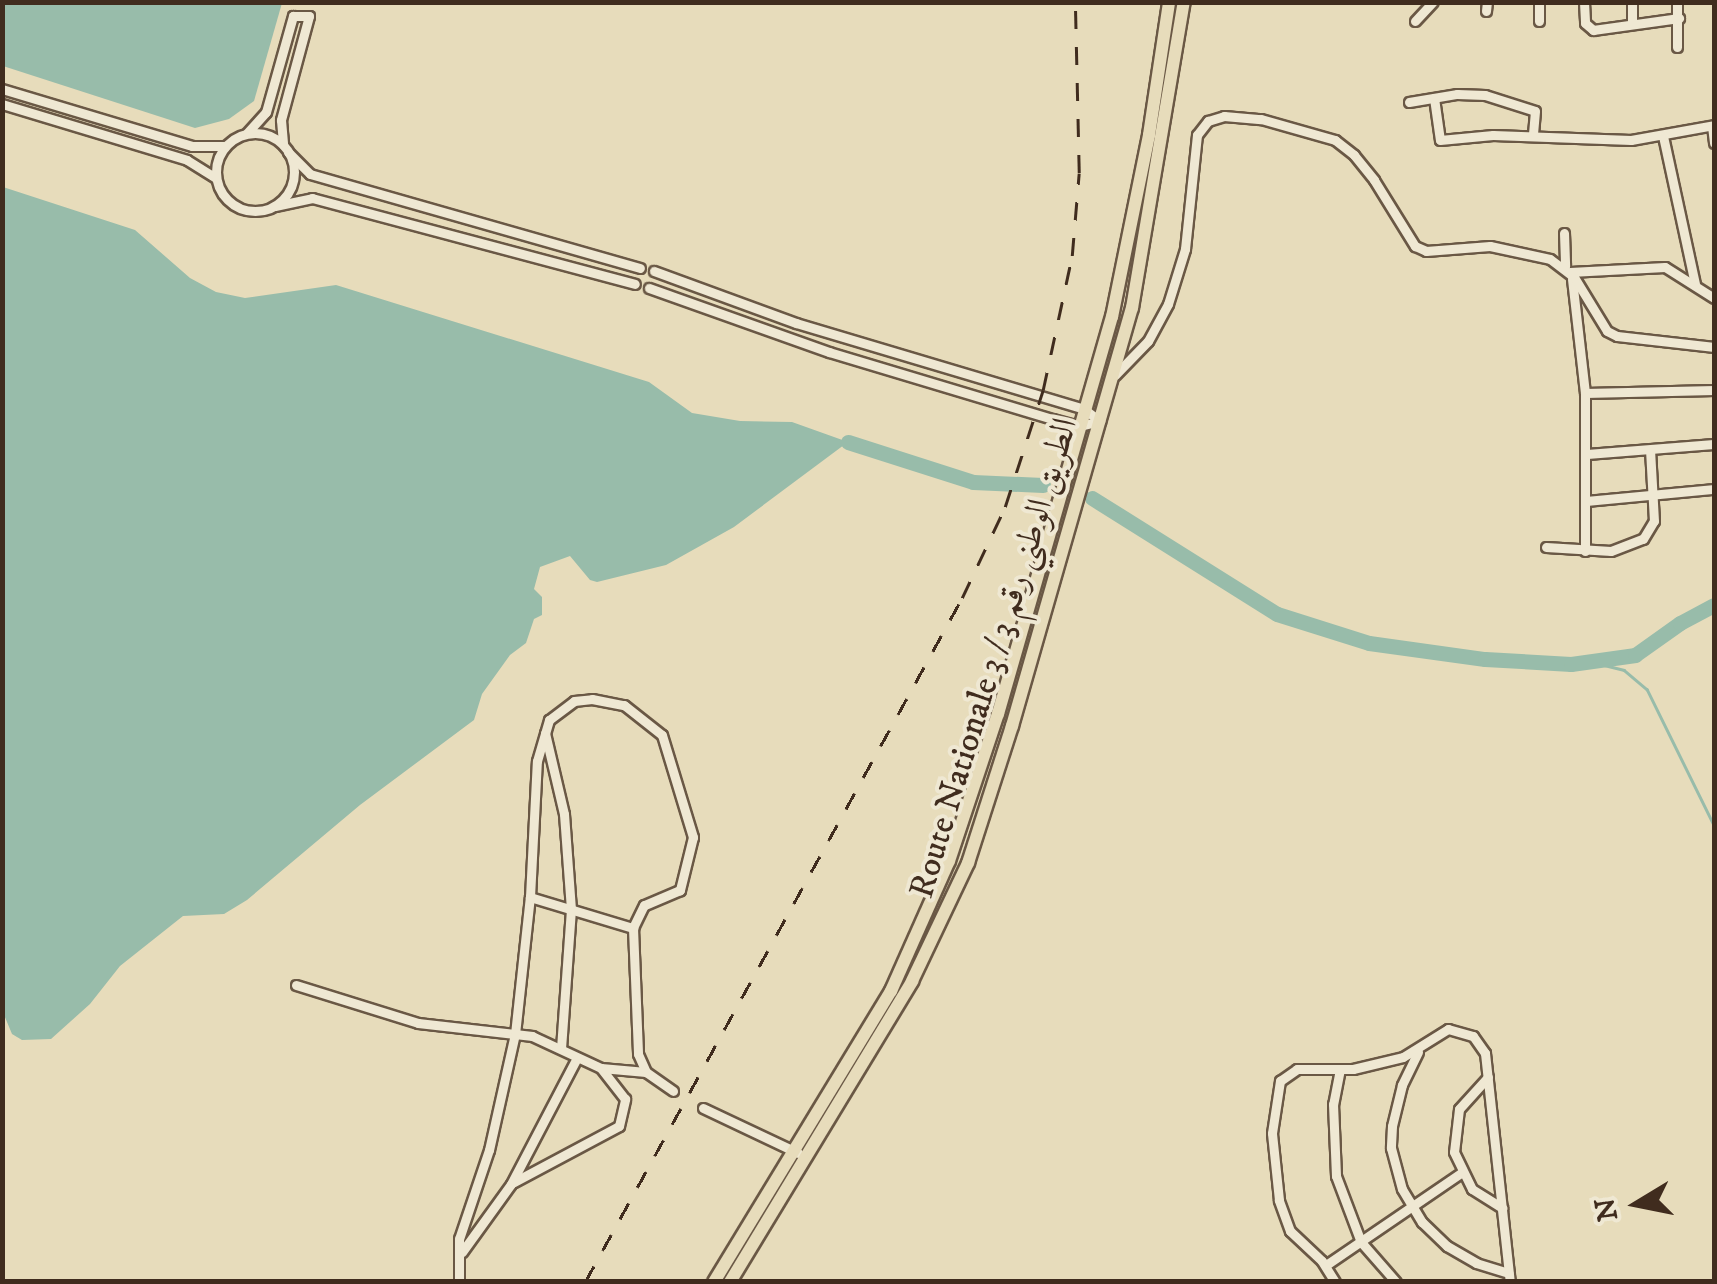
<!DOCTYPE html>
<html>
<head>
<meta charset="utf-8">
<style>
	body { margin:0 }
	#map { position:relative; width:1717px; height:1284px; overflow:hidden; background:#e7dcbb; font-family:"IM FELL DW Pica",Amiri,serif }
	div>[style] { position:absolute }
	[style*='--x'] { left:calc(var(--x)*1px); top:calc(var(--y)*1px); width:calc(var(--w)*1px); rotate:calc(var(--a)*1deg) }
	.water>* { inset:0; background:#98bcaa }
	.stream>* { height:2.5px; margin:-1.25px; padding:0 1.25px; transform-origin:1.25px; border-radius:1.25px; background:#98bcaa }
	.river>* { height:15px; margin:-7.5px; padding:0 7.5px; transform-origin:7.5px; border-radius:7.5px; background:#98bcaa }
	.roads { filter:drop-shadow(2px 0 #6a5845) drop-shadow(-2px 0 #6a5845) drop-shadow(0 2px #6a5845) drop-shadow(0 -2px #6a5845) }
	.minor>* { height:9px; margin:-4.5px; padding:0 4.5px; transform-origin:4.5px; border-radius:4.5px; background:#efe8d3 }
	.minor>.ring { margin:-4.5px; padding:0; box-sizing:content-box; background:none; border:9px solid #efe8d3; border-radius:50% }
	.highway>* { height:12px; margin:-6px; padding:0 6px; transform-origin:6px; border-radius:6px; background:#e7dcbb }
	.rail>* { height:2.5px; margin-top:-1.25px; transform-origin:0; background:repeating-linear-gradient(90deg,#402c1e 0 18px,transparent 0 36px) }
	span { translate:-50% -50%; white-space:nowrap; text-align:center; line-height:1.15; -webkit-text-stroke:8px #efe8d3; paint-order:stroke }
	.street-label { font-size:35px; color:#402c1e }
	.frame { position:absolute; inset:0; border:5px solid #402c1e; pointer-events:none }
	.north { position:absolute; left:1587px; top:1154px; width:100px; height:100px; -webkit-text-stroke:8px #efe8d3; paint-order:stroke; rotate:260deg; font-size:28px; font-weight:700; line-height:40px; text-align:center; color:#402c1e }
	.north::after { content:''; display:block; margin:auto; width:35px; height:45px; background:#402c1e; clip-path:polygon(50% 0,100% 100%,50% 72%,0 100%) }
</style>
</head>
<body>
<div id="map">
	<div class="water">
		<div style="clip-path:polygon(3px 2px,282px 2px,282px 3px,254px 101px,229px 119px,195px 128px,3px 66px)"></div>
		<div style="clip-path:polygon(3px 187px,135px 230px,190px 278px,216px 292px,245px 298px,336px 285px,649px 382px,692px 413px,740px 421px,792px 422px,848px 442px,734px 527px,666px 565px,597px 582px,590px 580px,570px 556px,540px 567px,534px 589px,542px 597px,542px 615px,534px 619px,526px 643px,510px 655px,482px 694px,474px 720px,360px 805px,247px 900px,224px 914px,183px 916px,120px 966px,90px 1004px,51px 1039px,22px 1040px,12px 1034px,2px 1010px)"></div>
	</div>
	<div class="stream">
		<div style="--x:1588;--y:661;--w:37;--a:14"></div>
		<div style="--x:1624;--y:670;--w:30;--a:40"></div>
		<div style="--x:1647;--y:689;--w:152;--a:63.8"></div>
	</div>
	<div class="river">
		<div style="--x:848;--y:442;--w:131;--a:17.7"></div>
		<div style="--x:973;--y:482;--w:70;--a:2.5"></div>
		<div style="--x:1092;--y:498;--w:218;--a:32.1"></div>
		<div style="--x:1277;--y:614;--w:96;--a:17.5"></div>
		<div style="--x:1369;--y:643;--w:117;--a:7.9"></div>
		<div style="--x:1485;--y:659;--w:86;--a:3.3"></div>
		<div style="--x:1571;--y:664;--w:65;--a:-8"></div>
		<div style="--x:1635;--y:655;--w:55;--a:-35.4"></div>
		<div style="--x:1680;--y:623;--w:38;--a:-28"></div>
	</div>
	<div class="roads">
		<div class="minor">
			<div style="--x:1539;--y:2;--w:19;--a:90"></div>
			<div style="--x:1584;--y:2;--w:21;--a:87"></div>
			<div style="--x:1585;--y:23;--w:11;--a:41"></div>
			<div style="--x:1593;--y:30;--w:87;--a:-7.9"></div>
			<div style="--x:1632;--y:2;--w:20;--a:90"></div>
			<div style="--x:1486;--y:11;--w:9;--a:-84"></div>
			<div style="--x:1415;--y:21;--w:26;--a:-47"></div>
			<div style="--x:1677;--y:47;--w:45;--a:-90"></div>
			<div style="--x:2;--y:89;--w:198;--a:16.7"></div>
			<div style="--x:192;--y:146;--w:33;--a:0"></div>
			<div style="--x:1434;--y:98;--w:42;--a:81.9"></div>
			<div style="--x:1440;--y:140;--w:53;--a:-5.4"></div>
			<div style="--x:1493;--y:135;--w:138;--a:2.1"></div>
			<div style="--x:1631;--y:140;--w:84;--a:-10.2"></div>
			<div style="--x:1409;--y:102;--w:49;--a:-9.5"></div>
			<div style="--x:1457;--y:94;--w:28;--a:2"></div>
			<div style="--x:1485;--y:95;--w:52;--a:17.7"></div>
			<div style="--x:1535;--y:111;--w:25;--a:95"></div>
			<div style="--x:2;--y:104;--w:193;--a:16.8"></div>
			<div style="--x:187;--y:160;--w:34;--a:32"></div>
			<div style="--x:1712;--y:126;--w:17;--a:83"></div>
			<div class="ring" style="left:216px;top:133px;width:69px;height:69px"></div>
			<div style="--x:247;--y:133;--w:28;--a:-48"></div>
			<div style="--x:266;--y:112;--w:100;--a:-74.3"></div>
			<div style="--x:293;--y:16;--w:16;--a:0"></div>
			<div style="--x:309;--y:16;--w:108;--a:105.1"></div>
			<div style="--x:281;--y:120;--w:25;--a:85"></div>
			<div style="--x:1663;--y:136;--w:151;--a:77.8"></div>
			<div style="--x:288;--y:152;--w:31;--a:45"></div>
			<div style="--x:310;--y:174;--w:343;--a:15.9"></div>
			<div style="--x:275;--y:206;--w:38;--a:-12"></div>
			<div style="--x:312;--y:198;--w:334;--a:14.9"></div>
			<div style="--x:1564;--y:233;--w:33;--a:88"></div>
			<div style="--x:654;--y:271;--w:151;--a:20.1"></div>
			<div style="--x:796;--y:323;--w:301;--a:16.6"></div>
			<div style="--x:1084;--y:409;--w:20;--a:37"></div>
			<div style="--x:1570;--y:272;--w:95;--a:-3"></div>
			<div style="--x:1665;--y:267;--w:58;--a:32.3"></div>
			<div style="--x:1572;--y:279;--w:115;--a:83.5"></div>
			<div style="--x:1585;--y:393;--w:158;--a:90"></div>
			<div style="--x:649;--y:288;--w:191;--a:19.6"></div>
			<div style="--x:829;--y:352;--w:234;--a:16.7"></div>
			<div style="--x:1053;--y:419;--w:28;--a:15"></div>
			<div style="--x:1080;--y:426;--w:21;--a:-14"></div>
			<div style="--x:1115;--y:375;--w:47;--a:-45.9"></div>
			<div style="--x:1148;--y:341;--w:42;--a:-61.6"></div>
			<div style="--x:1168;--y:304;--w:58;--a:-72.8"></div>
			<div style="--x:1185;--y:249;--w:115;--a:-84"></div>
			<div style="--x:1197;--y:135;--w:18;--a:-52"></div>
			<div style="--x:1208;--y:121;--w:17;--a:-17"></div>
			<div style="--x:1224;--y:116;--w:37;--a:5"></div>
			<div style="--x:1261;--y:119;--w:77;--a:15.8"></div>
			<div style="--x:1335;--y:140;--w:24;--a:38"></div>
			<div style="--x:1354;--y:155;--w:32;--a:51"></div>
			<div style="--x:1374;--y:180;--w:78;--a:58.2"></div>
			<div style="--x:1415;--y:246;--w:12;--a:24"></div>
			<div style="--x:1426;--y:251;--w:64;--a:-4.5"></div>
			<div style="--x:1490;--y:246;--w:61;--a:12.2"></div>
			<div style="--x:1550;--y:259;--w:30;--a:37"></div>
			<div style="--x:1574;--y:277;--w:63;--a:58.6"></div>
			<div style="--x:1607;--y:331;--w:11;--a:27"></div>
			<div style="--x:1617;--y:336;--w:98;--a:6.5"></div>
			<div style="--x:1585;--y:393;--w:129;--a:-1.3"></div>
			<div style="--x:1587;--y:454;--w:127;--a:-4.5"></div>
			<div style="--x:1586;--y:501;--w:129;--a:-5.4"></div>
			<div style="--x:1546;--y:547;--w:65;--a:3.5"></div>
			<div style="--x:1611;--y:551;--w:34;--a:-21"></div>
			<div style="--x:1643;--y:539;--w:21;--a:-59"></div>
			<div style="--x:1654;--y:521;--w:71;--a:-93.2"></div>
			<div style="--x:545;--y:733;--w:83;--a:76.8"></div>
			<div style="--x:564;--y:814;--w:95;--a:85.8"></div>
			<div style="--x:571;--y:909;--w:138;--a:94.1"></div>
			<div style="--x:530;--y:897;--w:108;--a:16.8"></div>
			<div style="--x:296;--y:985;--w:128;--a:17.3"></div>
			<div style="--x:418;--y:1023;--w:115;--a:6.5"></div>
			<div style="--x:532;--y:1036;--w:76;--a:24.9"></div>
			<div style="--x:601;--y:1068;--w:45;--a:5.1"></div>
			<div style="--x:1418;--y:1052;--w:37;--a:116"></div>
			<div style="--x:1402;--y:1085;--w:42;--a:103.7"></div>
			<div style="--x:1392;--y:1126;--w:22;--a:93"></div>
			<div style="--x:1391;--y:1148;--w:42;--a:75"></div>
			<div style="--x:1402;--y:1189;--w:39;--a:59"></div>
			<div style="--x:1422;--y:1222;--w:35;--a:44"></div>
			<div style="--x:1447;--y:1246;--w:34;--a:30"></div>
			<div style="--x:1476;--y:1263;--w:34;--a:17"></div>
			<div style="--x:1340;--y:1069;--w:36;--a:101"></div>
			<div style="--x:1333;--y:1104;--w:72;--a:87.6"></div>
			<div style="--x:1336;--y:1176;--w:71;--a:69.3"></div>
			<div style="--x:1361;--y:1242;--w:53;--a:48.8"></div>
			<div style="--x:1488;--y:1077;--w:43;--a:132.2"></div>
			<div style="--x:1459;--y:1109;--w:43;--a:96.6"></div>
			<div style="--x:1454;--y:1152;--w:41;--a:64.1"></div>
			<div style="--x:1472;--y:1189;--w:36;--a:32"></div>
			<div style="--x:703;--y:1108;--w:105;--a:25.3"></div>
			<div style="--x:514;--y:1182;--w:119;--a:-28.1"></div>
			<div style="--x:619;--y:1126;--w:28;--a:-77"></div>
			<div style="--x:625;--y:1099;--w:39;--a:-128"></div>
			<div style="--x:462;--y:1252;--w:84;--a:-54.2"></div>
			<div style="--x:511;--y:1184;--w:142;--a:-62.4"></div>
			<div style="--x:1326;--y:1265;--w:163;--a:-34.3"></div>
			<div style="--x:459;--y:1282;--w:43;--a:-90"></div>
			<div style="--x:459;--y:1239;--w:94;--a:-71.4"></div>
			<div style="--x:489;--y:1150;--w:119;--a:-77.4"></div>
			<div style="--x:515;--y:1034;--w:138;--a:-83.8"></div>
			<div style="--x:530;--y:897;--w:136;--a:-87.1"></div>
			<div style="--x:537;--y:761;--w:43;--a:-73.7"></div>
			<div style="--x:549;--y:720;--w:31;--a:-37"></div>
			<div style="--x:574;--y:701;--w:18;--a:-6"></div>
			<div style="--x:592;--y:699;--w:33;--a:11"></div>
			<div style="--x:624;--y:705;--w:48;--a:38.3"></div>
			<div style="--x:662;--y:735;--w:107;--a:73.1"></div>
			<div style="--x:693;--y:837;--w:55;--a:103.8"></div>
			<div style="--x:680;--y:890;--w:39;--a:157"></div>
			<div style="--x:644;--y:905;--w:25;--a:116"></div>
			<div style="--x:633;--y:928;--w:126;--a:87.7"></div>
			<div style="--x:638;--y:1054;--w:20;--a:66"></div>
			<div style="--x:646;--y:1072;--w:33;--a:35"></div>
			<div style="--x:1335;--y:1282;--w:25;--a:-122"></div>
			<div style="--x:1322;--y:1261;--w:44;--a:-136.8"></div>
			<div style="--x:1290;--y:1231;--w:33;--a:-110"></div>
			<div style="--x:1279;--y:1200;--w:67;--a:-96"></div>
			<div style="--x:1272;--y:1133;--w:53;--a:-81.3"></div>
			<div style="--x:1280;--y:1081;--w:21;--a:-35"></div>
			<div style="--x:1297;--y:1069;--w:56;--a:0"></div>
			<div style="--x:1353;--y:1069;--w:51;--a:-13.5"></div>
			<div style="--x:1403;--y:1057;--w:53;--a:-31.9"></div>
			<div style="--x:1448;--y:1029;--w:26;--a:16"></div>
			<div style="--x:1473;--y:1036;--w:21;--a:55"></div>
			<div style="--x:1485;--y:1053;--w:230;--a:83.8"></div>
		</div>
		<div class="highway">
			<div style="--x:714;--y:1282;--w:341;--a:-58.7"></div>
			<div style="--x:891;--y:991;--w:142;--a:-66"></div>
			<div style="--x:949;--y:861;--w:155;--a:-71.6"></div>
			<div style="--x:998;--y:714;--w:413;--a:-74"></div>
			<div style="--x:1112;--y:317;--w:186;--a:-78.5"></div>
			<div style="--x:1149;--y:135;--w:134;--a:-81.4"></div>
			<div style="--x:730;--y:1282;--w:352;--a:-58.8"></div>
			<div style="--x:912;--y:981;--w:131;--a:-64.6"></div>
			<div style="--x:968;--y:863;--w:144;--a:-72.2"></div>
			<div style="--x:1012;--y:726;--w:435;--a:-74"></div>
			<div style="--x:1132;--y:308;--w:310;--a:-80.4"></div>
		</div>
	</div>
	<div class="rail">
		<div style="--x:585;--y:1282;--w:781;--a:-61.14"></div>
		<div style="--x:962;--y:598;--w:101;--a:-64.7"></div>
		<div style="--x:1005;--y:507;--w:123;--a:-72"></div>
		<div style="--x:1043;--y:390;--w:137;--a:-77.8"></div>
		<div style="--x:1072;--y:256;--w:83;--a:-85.2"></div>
		<div style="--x:1079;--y:173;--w:171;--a:-91.3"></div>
	</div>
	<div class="street-label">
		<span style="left:994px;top:658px;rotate:-73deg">Route Nationale 3 / الطريق الوطني رقم 3</span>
	</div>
	<div class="frame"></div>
	<div class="north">N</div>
</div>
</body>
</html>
